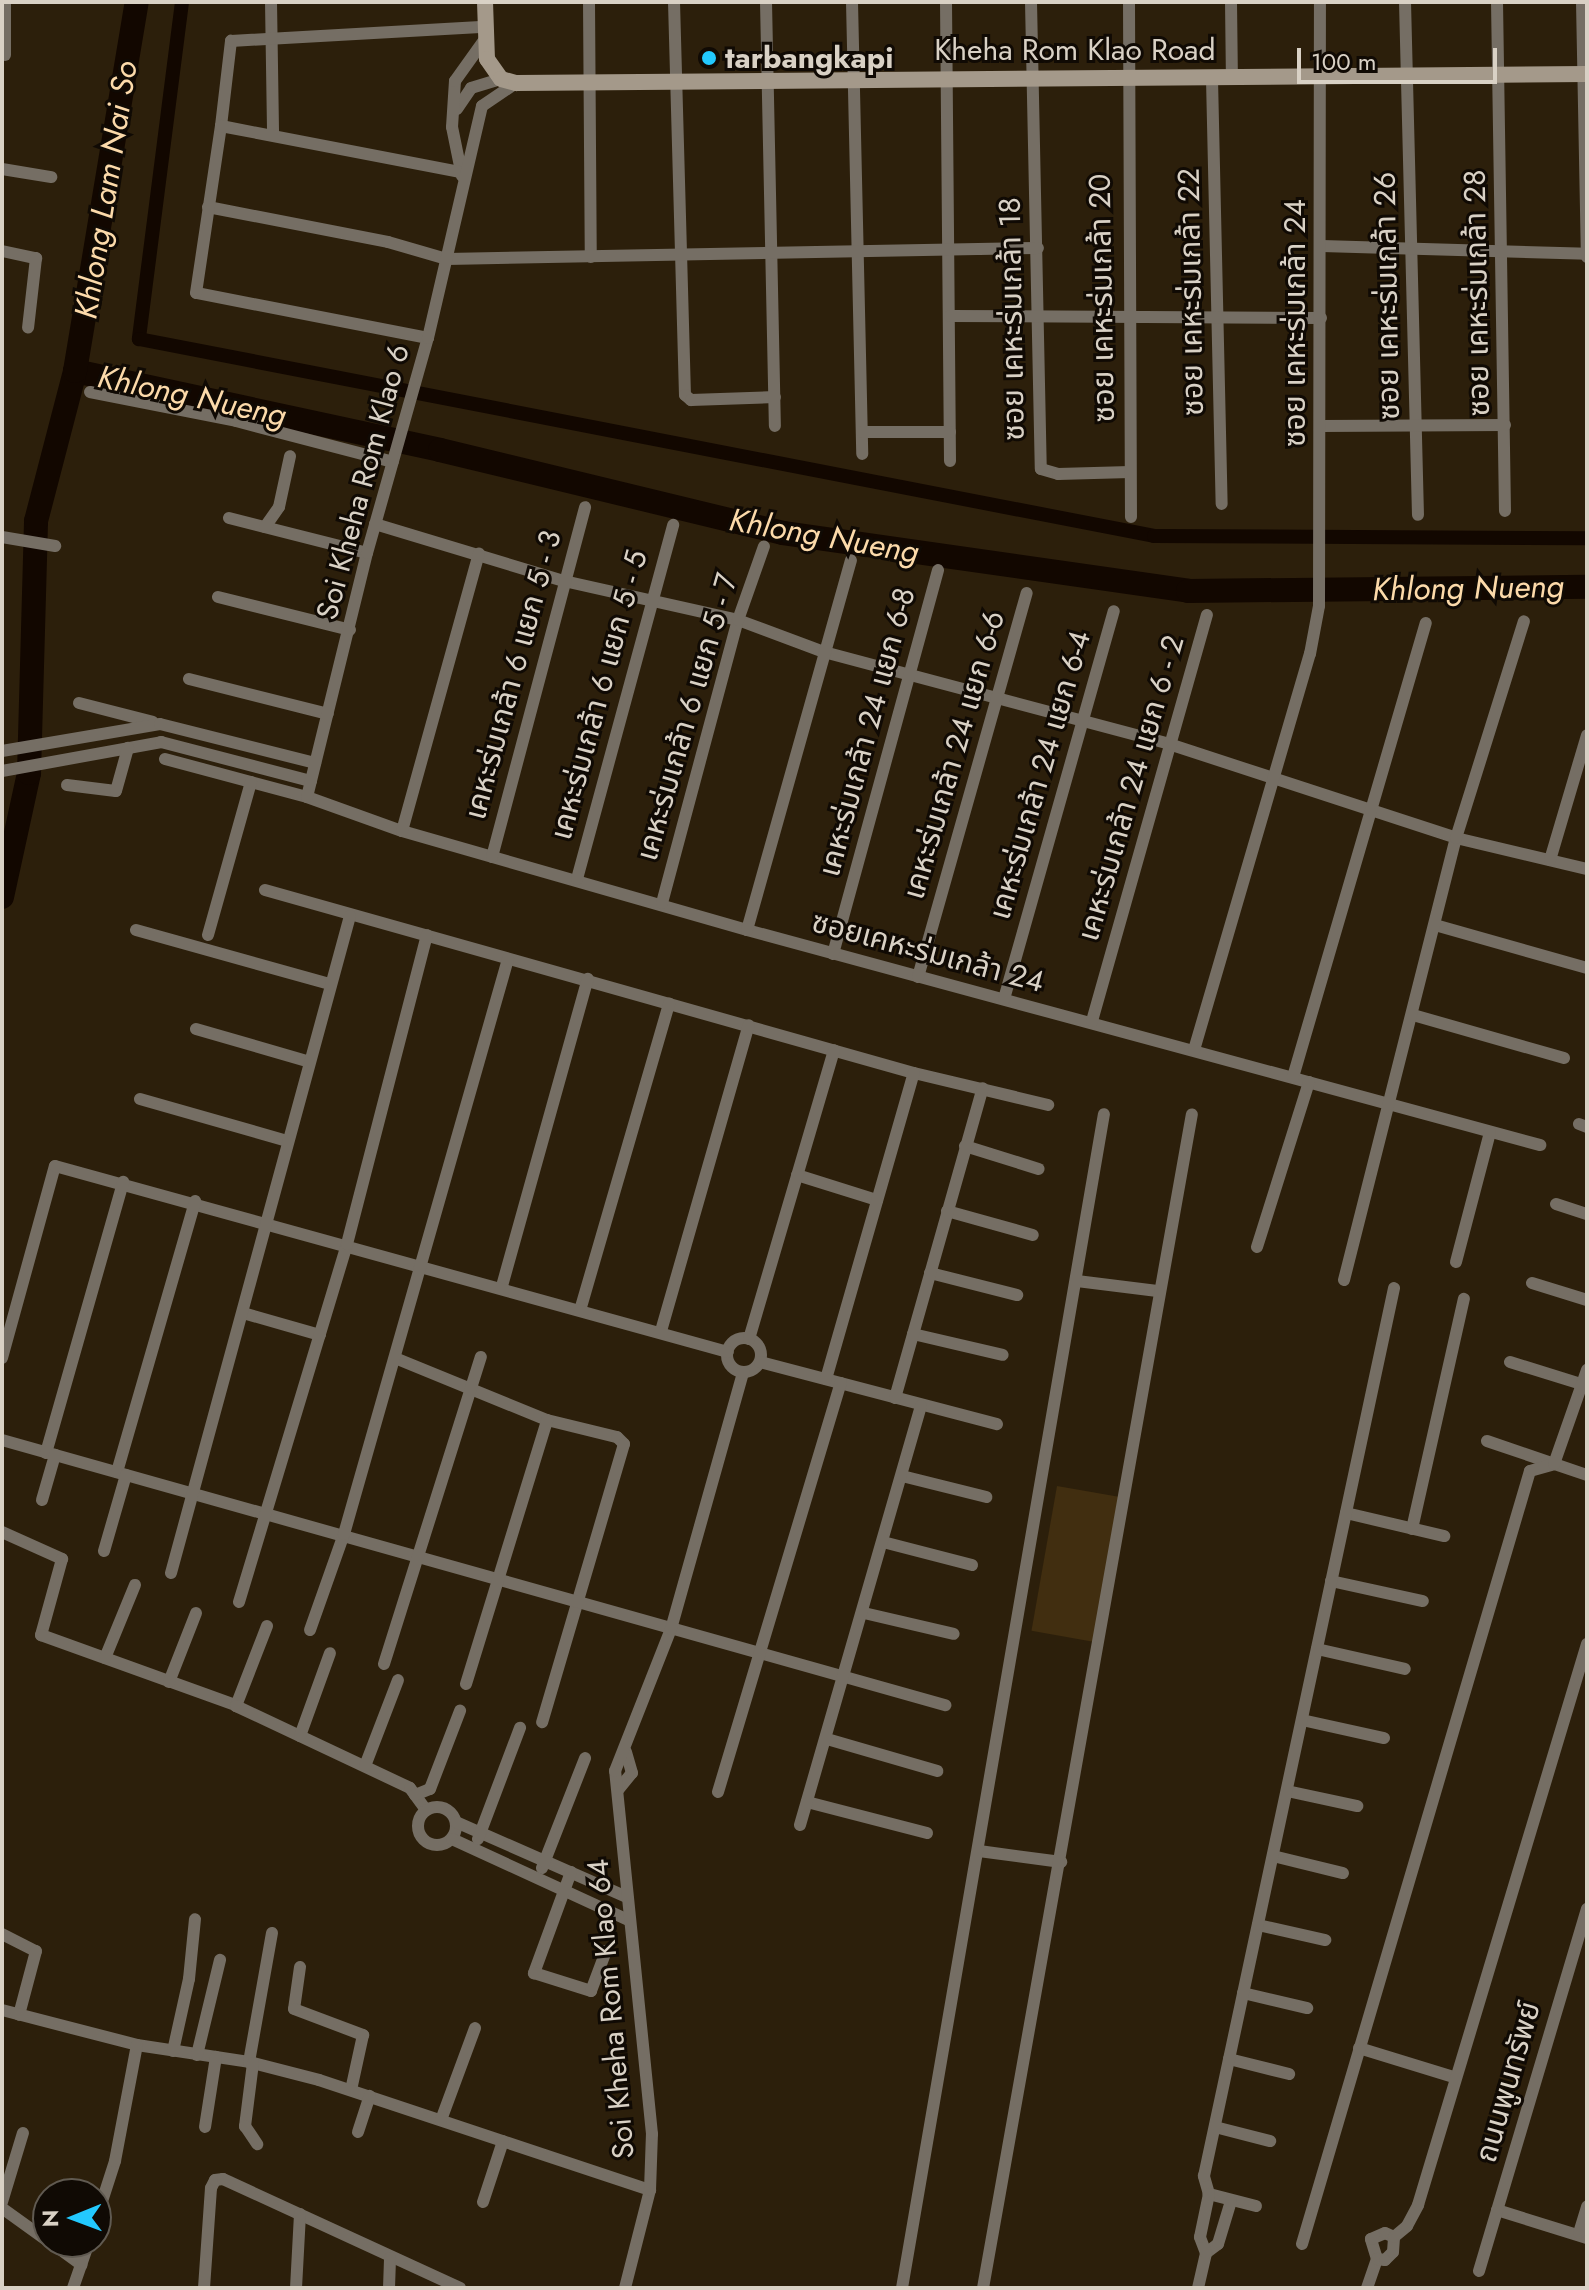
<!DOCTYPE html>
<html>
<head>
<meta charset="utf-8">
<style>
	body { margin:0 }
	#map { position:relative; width:1589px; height:2290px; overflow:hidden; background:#2c1f0b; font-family:Jost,"Noto Sans Thai",sans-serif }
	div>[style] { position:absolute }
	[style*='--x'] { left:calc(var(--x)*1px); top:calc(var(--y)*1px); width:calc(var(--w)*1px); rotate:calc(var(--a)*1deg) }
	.green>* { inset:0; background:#412e10; transform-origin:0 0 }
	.canal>* { height:14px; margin:-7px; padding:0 7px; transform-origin:7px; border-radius:7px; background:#120700 }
	.river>* { height:24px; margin:-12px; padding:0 12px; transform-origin:12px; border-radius:12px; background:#120700 }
	.street>* { height:12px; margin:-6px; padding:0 6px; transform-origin:6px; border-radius:6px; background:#756e64 }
	.street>.ring { margin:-6px; padding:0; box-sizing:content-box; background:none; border:12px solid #756e64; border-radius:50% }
	.secondary>* { height:16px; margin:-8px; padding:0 8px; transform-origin:8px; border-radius:8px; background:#a4998a }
	.dots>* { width:22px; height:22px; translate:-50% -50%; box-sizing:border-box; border:4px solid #100a04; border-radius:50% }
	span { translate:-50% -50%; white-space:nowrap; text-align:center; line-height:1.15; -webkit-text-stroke:6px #100a04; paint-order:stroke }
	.street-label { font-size:30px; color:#d9d1c5 }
	.poi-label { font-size:30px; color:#d9d1c5; font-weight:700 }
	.left { translate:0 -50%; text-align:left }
	.water-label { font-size:32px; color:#fcdaaa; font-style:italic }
	.frame { position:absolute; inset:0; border:4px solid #d9d1c5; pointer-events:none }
	.north { position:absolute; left:32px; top:2178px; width:80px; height:80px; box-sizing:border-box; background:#100a04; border:2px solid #605a51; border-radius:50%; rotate:269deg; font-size:22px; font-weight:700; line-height:32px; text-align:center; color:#d9d1c5 }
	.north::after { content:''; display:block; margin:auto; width:28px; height:36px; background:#23c9fe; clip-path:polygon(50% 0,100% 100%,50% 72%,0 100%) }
	.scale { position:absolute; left:1297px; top:48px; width:200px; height:36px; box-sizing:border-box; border:4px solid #d9d1c5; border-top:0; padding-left:10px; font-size:24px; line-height:28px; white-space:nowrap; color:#d9d1c5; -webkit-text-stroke:6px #100a04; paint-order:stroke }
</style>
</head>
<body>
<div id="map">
	<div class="green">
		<div style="left:1057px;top:1486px;width:64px;height:147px;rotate:10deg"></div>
	</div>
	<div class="canal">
		<div style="--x:182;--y:2;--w:340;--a:97.3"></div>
		<div style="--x:139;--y:339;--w:1034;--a:10.98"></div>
		<div style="--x:1154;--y:536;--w:433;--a:0.3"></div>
	</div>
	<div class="river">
		<div style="--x:75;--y:371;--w:373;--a:12.2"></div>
		<div style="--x:440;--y:450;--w:353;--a:13.6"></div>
		<div style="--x:783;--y:533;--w:409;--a:8.1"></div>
		<div style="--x:1188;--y:591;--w:399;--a:-0.6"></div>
		<div style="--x:2;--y:897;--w:127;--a:-77.7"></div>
		<div style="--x:29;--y:773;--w:252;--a:-88.4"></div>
		<div style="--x:36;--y:521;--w:155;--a:-75.4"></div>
		<div style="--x:75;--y:371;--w:374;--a:-80.5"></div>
	</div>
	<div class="street">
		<div style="--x:5;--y:2;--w:53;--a:90"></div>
		<div style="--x:271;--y:2;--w:132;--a:89.1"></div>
		<div style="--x:589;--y:2;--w:255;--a:89.6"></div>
		<div style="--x:674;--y:2;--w:393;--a:88.4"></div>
		<div style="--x:685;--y:395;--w:8;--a:40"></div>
		<div style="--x:691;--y:400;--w:84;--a:-2"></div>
		<div style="--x:766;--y:2;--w:424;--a:88.8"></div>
		<div style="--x:852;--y:2;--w:452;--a:88.7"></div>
		<div style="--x:946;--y:2;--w:459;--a:89.5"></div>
		<div style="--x:1031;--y:2;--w:467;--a:88.8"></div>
		<div style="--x:1041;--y:469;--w:18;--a:16"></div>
		<div style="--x:1058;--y:474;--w:72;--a:-1.6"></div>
		<div style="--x:1129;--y:2;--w:515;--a:89.78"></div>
		<div style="--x:1231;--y:2;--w:77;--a:89.3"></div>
		<div style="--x:1405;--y:2;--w:513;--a:88.55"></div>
		<div style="--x:1497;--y:2;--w:509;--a:89.1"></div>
		<div style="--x:1582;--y:2;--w:255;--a:88.9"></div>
		<div style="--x:1212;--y:79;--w:425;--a:88.7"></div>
		<div style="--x:457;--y:109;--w:25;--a:-56"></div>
		<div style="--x:471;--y:88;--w:31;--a:-17"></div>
		<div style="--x:221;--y:126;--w:86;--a:-83.3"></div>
		<div style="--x:231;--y:41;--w:254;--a:-3.2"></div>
		<div style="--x:2;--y:169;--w:50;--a:9.3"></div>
		<div style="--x:462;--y:176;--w:50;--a:-101.5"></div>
		<div style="--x:452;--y:127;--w:46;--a:-86.3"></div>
		<div style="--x:455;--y:81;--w:52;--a:-54.5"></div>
		<div style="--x:208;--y:207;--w:183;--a:11"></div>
		<div style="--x:388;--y:242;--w:61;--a:16.1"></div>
		<div style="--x:447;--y:259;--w:591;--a:-1.07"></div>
		<div style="--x:1322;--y:246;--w:265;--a:1.7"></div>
		<div style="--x:2;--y:251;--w:35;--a:12"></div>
		<div style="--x:36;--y:258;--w:70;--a:96.5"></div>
		<div style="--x:950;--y:316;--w:371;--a:0.3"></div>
		<div style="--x:428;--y:338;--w:236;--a:-169"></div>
		<div style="--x:196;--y:293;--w:169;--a:-81.5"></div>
		<div style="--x:221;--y:126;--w:248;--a:10.9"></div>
		<div style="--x:90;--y:392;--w:149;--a:11.2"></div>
		<div style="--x:236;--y:421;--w:162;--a:14.6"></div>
		<div style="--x:1321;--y:426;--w:184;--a:-0.3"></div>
		<div style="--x:862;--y:432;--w:88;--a:0"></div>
		<div style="--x:229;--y:518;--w:142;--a:14.2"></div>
		<div style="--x:375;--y:524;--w:197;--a:16.8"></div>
		<div style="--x:564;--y:581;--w:178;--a:12.6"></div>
		<div style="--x:738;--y:620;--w:92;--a:20.4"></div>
		<div style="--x:824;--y:652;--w:357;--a:14.9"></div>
		<div style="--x:1169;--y:744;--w:302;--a:18.1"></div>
		<div style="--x:1456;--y:838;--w:135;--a:13.3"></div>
		<div style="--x:265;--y:527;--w:24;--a:-55"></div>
		<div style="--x:279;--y:507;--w:52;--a:-77.8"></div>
		<div style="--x:2;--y:537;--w:54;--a:9.6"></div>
		<div style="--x:218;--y:597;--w:136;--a:14"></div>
		<div style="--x:189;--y:679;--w:143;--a:14.1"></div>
		<div style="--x:79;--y:703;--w:76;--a:14.4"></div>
		<div style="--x:2;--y:751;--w:160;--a:-9.7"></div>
		<div style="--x:160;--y:724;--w:160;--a:14.1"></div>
		<div style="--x:165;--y:759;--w:147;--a:15"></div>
		<div style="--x:307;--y:797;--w:101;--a:19.7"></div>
		<div style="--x:402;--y:831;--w:359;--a:16"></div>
		<div style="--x:747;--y:930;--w:822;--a:15.17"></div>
		<div style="--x:2;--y:771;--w:162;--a:-10.3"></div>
		<div style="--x:161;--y:742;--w:155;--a:14.6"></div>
		<div style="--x:67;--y:785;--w:49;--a:7"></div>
		<div style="--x:116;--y:791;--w:45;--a:-74.4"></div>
		<div style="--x:307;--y:797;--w:251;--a:-76.2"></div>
		<div style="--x:367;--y:553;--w:223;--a:-74.2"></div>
		<div style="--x:428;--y:338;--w:238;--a:-76.9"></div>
		<div style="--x:482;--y:106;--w:41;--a:-34.1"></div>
		<div style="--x:402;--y:831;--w:288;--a:-74.5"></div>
		<div style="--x:492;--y:857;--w:362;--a:-75.1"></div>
		<div style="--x:1550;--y:860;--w:130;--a:-73.5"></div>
		<div style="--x:577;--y:879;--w:367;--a:-74.8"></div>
		<div style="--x:265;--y:890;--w:674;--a:15.75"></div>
		<div style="--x:914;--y:1073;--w:138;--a:13.4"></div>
		<div style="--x:662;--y:903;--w:293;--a:-75"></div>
		<div style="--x:738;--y:620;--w:78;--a:-70.6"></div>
		<div style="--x:1435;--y:925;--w:158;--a:15.8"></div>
		<div style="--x:136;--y:930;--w:201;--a:15.6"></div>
		<div style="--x:747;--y:930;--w:384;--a:-74.3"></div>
		<div style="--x:208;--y:935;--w:159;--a:-74.3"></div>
		<div style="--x:833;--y:954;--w:398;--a:-74.7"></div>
		<div style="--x:918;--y:977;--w:399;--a:-74.2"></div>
		<div style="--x:1004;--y:999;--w:403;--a:-74.2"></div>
		<div style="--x:1413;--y:1015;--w:157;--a:15.9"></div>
		<div style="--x:1092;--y:1021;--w:422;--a:-74.2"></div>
		<div style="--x:196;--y:1029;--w:116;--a:16.1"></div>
		<div style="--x:1194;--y:1050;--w:413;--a:-73.7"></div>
		<div style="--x:1310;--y:654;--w:49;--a:-79.4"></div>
		<div style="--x:1319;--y:606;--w:604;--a:-89.91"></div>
		<div style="--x:1293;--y:1077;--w:473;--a:-73.7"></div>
		<div style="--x:140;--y:1099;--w:153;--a:15.9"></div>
		<div style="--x:1579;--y:1124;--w:9;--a:21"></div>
		<div style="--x:965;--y:1146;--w:77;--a:17.3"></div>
		<div style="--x:797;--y:1175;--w:84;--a:17.4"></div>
		<div style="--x:1556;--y:1204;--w:33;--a:18"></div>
		<div style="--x:947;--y:1211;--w:89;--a:15.6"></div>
		<div style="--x:1257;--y:1247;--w:173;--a:-72.5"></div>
		<div style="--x:1456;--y:1262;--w:134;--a:-75.3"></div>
		<div style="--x:930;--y:1273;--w:90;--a:14.2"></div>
		<div style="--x:1344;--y:1280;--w:456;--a:-75.8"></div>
		<div style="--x:1456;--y:838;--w:227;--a:-72.6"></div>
		<div style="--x:1077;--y:1281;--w:81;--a:7.1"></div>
		<div style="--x:1532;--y:1283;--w:58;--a:17.2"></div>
		<div style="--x:502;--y:1286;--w:319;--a:-74.4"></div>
		<div style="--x:581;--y:1307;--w:316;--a:-73.8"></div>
		<div style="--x:243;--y:1313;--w:80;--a:15.9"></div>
		<div style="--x:661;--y:1331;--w:318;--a:-74"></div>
		<div style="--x:913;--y:1334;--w:92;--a:13.1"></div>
		<div class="ring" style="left:727px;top:1338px;width:22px;height:22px"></div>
		<div style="--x:749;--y:1339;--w:301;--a:-73.6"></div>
		<div style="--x:2;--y:1358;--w:199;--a:-74.6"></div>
		<div style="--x:55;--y:1166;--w:698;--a:15.45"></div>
		<div style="--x:395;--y:1358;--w:164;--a:22.2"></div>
		<div style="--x:547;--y:1420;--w:72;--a:13.7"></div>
		<div style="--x:617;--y:1437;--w:10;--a:45"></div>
		<div style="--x:624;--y:1444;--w:290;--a:106.4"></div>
		<div style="--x:760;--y:1362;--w:245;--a:14.7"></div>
		<div style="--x:1510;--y:1362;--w:74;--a:17.2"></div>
		<div style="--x:826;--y:1379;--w:318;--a:-74"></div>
		<div style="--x:895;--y:1398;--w:322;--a:-74.2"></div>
		<div style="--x:2;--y:1440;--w:980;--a:15.7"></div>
		<div style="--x:1487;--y:1441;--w:106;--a:18.8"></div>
		<div style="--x:46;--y:1453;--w:282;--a:-74.1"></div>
		<div style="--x:117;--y:1472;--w:282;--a:-73.9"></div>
		<div style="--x:902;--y:1476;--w:87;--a:14"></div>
		<div style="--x:42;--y:1500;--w:47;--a:-73.9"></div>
		<div style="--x:1346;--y:1513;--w:101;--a:13.2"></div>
		<div style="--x:1412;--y:1529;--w:236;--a:-77.3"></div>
		<div style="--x:2;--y:1532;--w:66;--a:24.2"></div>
		<div style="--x:62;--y:1559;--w:79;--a:105.4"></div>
		<div style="--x:41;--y:1635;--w:209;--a:19.8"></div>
		<div style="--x:883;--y:1542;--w:92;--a:14.5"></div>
		<div style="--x:104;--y:1551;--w:79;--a:-73.9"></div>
		<div style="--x:171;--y:1573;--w:681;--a:-74.76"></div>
		<div style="--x:1331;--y:1581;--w:94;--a:12.3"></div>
		<div style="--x:239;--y:1602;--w:374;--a:-73.2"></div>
		<div style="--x:347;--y:1244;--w:319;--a:-75.5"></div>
		<div style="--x:864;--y:1613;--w:92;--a:13.1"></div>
		<div style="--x:267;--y:1626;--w:86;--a:111.2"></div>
		<div style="--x:236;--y:1706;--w:192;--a:25.2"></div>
		<div style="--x:410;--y:1788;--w:27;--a:54"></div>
		<div style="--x:310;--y:1630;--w:102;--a:-70.5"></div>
		<div style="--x:344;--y:1534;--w:598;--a:-74.08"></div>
		<div style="--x:1317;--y:1649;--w:90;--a:12.8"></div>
		<div style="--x:105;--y:1658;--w:79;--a:-67.7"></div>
		<div style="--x:384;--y:1664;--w:322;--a:-72.5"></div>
		<div style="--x:169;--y:1682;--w:74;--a:-68.6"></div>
		<div style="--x:466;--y:1684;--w:276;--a:-72.9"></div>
		<div style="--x:1302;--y:1720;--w:84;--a:12.4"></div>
		<div style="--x:300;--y:1736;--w:88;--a:-70.1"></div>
		<div style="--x:827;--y:1739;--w:115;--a:16.2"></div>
		<div style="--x:365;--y:1766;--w:92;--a:-69"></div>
		<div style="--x:618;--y:1790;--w:22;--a:-51"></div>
		<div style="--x:632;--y:1773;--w:22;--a:-106"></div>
		<div style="--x:1287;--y:1791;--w:72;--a:12.1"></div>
		<div style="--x:718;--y:1792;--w:427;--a:-73.3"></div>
		<div style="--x:415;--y:1795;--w:16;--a:-22"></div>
		<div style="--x:430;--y:1789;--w:84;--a:-69"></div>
		<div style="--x:807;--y:1802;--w:124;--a:14.5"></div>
		<div class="ring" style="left:418px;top:1807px;width:26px;height:26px"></div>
		<div style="--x:456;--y:1822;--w:187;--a:23.7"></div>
		<div style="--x:800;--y:1825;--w:436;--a:-73.9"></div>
		<div style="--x:452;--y:1839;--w:196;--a:24.7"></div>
		<div style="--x:478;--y:1839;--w:119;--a:-69.3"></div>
		<div style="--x:979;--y:1851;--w:83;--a:7.6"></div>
		<div style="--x:1273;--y:1856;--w:72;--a:13.7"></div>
		<div style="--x:542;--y:1868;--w:118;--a:-68.6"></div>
		<div style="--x:571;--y:1872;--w:108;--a:110.1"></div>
		<div style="--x:534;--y:1973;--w:60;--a:17.5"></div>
		<div style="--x:591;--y:1991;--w:43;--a:-69.4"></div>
		<div style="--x:1258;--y:1925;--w:69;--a:12.6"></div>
		<div style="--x:2;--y:1934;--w:38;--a:27"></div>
		<div style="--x:36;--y:1951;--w:66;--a:104.9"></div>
		<div style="--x:300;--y:1967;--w:42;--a:98.1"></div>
		<div style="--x:294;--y:2009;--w:74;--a:20.6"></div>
		<div style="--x:363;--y:2035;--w:56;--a:102.3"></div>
		<div style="--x:1243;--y:1993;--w:66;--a:13.2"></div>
		<div style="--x:2;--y:2010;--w:139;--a:14.5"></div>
		<div style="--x:137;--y:2045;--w:113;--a:8.6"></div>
		<div style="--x:249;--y:2062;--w:72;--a:14.4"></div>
		<div style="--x:319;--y:2080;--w:349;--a:18.4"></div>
		<div style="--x:1359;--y:2048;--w:98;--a:17.1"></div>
		<div style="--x:173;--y:2051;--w:74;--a:-77.5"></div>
		<div style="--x:189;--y:1979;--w:60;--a:-84.3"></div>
		<div style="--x:197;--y:2055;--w:98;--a:-76.4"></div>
		<div style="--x:1229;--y:2059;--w:62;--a:14"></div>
		<div style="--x:249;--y:2062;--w:131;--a:-79.9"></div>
		<div style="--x:253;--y:2063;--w:64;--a:97.2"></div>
		<div style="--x:245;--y:2126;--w:22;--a:56"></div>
		<div style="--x:441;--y:2120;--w:98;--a:-69.7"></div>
		<div style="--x:205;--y:2127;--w:71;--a:-81.1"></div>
		<div style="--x:1215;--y:2127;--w:57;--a:14.3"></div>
		<div style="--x:358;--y:2132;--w:38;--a:-72"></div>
		<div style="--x:2;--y:2202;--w:72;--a:-73.1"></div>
		<div style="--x:483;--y:2202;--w:64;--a:-71.8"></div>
		<div style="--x:1256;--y:2206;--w:49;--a:-165.7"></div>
		<div style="--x:1209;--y:2194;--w:19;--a:-106"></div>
		<div style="--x:1204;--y:2176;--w:908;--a:-77.92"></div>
		<div style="--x:2;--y:2208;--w:57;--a:35.7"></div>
		<div style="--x:1497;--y:2210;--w:94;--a:17.3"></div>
		<div style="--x:96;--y:2220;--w:62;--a:-72.1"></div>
		<div style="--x:115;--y:2161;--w:118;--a:-79.3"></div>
		<div style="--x:1579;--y:2233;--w:28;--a:-73"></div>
		<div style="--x:50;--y:2242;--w:39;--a:36"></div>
		<div style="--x:1302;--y:2244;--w:806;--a:-73.57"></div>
		<div style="--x:1530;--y:1471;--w:25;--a:-16"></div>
		<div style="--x:1554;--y:1464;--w:100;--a:-70.7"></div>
		<div style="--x:1206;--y:2253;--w:15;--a:-37"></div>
		<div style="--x:1218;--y:2244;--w:45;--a:-73.2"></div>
		<div style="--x:1377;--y:2259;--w:21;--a:-107"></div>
		<div style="--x:1371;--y:2239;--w:15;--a:-23"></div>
		<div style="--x:1385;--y:2233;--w:10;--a:24"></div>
		<div style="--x:1479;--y:2271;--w:378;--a:-73.4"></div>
		<div style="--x:73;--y:2288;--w:49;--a:-70.8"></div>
		<div style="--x:204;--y:2288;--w:100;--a:-86"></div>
		<div style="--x:211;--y:2188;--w:9;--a:-63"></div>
		<div style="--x:215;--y:2180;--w:8;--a:-7"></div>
		<div style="--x:223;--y:2179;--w:261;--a:24.7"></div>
		<div style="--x:296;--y:2288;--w:74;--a:-86.9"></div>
		<div style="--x:389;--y:2288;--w:30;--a:-88"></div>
		<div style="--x:625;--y:2288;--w:101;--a:-75.7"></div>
		<div style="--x:650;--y:2190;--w:56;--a:-88"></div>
		<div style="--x:652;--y:2134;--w:365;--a:-95.8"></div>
		<div style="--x:615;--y:1771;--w:153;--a:-68.5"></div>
		<div style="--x:671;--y:1629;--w:267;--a:-74.3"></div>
		<div style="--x:902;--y:2288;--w:1191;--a:-80.24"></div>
		<div style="--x:983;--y:2288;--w:1192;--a:-79.91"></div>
		<div style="--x:1198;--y:2288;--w:36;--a:-77"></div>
		<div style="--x:1206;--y:2253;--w:17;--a:-111"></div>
		<div style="--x:1200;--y:2237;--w:44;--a:-78.2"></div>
		<div style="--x:1367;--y:2288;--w:31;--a:-71"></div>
		<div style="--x:1377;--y:2259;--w:8;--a:7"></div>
		<div style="--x:1385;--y:2260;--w:11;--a:-45"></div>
		<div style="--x:1393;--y:2252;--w:15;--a:-86"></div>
		<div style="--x:1394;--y:2237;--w:17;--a:-40"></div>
		<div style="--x:1407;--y:2226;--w:24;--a:-62"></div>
		<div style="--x:1418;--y:2205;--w:586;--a:-73.24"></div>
	</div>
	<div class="secondary">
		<div style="--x:485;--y:2;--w:57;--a:88"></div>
		<div style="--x:487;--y:59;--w:24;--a:55"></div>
		<div style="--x:501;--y:79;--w:16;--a:15"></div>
		<div style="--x:516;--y:83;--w:1071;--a:-0.48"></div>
	</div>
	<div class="dots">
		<div style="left:709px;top:58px;background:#23c9fe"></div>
	</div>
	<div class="street-label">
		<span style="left:1075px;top:50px">Kheha Rom Klao Road</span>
		<span style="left:1191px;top:292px;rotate:-91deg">ซอย เคหะร่มเกล้า 22</span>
		<span style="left:1477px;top:293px;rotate:-91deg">ซอย เคหะร่มเกล้า 28</span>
		<span style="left:1387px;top:296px;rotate:-91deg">ซอย เคหะร่มเกล้า 26</span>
		<span style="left:1102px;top:298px;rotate:-91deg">ซอย เคหะร่มเกล้า 20</span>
		<span style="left:1012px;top:319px;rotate:-91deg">ซอย เคหะร่มเกล้า 18</span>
		<span style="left:1295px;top:323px;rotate:-90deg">ซอย เคหะร่มเกล้า 24</span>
		<span style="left:363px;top:482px;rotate:-75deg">Soi Kheha Rom Klao 6</span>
		<span style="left:513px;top:675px;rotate:-75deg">เคหะร่มเกล้า 6 แยก 5 - 3</span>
		<span style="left:599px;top:695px;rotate:-75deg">เคหะร่มเกล้า 6 แยก 5 - 5</span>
		<span style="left:687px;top:717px;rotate:-74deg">เคหะร่มเกล้า 6 แยก 5 - 7</span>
		<span style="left:867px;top:732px;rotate:-75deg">เคหะร่มเกล้า 24 แยก 6-8</span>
		<span style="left:954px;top:755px;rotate:-74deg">เคหะร่มเกล้า 24 แยก 6-6</span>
		<span style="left:1040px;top:775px;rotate:-74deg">เคหะร่มเกล้า 24 แยก 6-4</span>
		<span style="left:1131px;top:788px;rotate:-74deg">เคหะร่มเกล้า 24 แยก 6 - 2</span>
		<span style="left:928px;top:952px;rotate:15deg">ซอยเคหะร่มเกล้า 24</span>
		<span style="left:611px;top:2009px;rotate:-95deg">Soi Kheha Rom Klao 64</span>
		<span style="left:1508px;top:2082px;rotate:-74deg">ถนนพูนทรัพย์</span>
	</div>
	<div class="poi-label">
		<span class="left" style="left:725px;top:58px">tarbangkapi</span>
	</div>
	<div class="water-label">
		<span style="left:106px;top:190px;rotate:-81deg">Khlong Lam Nai So</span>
		<span style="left:192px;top:396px;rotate:12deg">Khlong Nueng</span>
		<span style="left:824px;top:536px;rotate:10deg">Khlong Nueng</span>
		<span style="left:1468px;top:588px;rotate:-1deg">Khlong Nueng</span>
	</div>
	<div class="frame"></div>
	<div class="north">N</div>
	<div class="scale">100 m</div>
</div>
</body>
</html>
